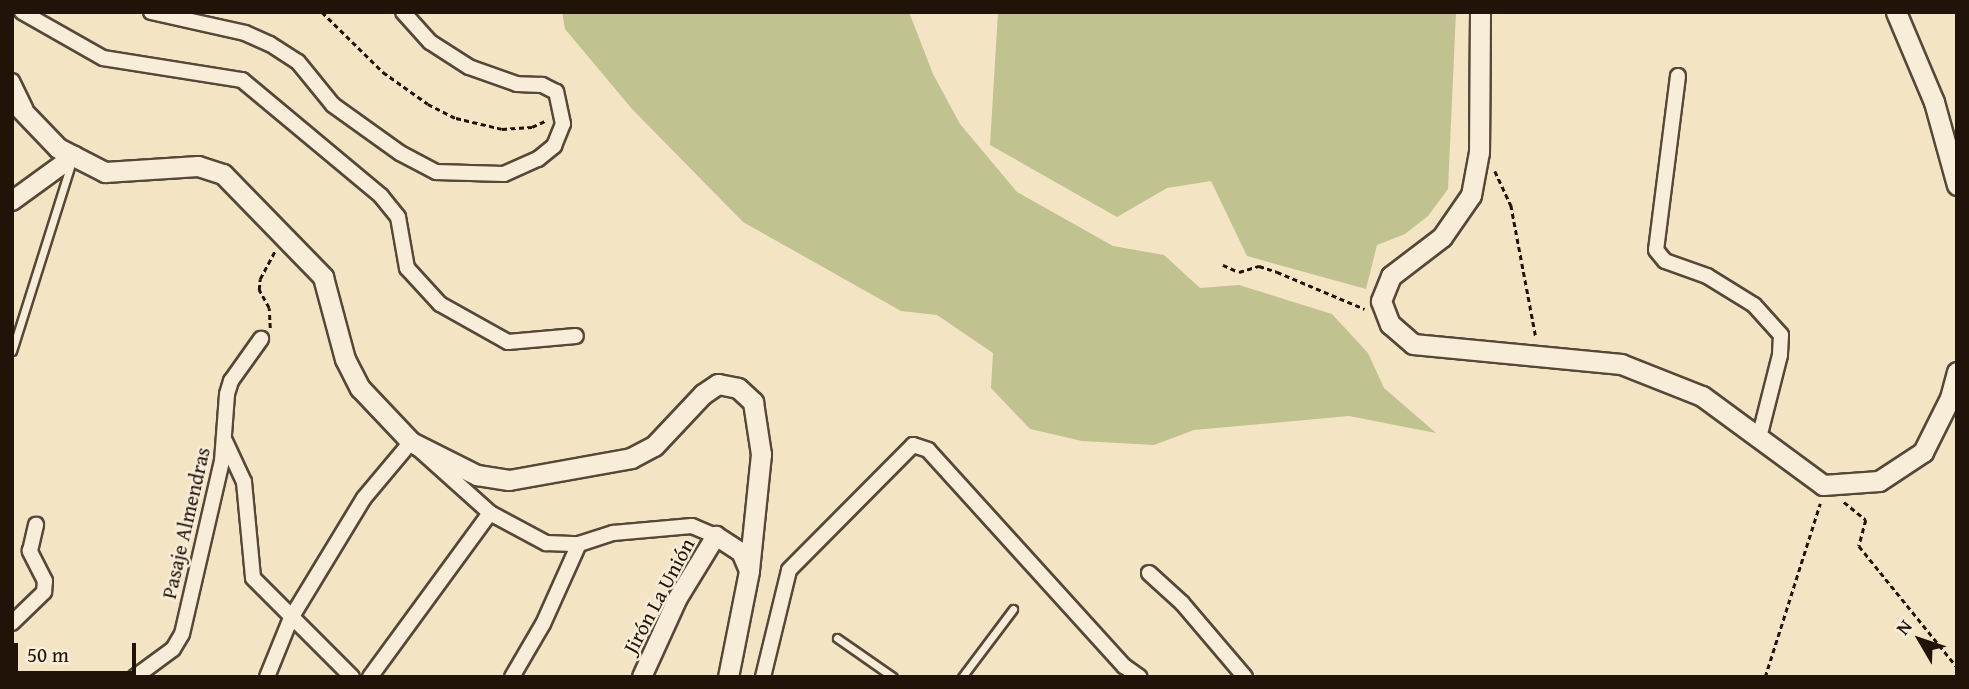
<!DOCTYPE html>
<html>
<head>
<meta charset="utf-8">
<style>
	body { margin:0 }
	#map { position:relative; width:1969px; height:689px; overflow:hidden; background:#f3e4c4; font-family:"Gentium Book Plus",serif }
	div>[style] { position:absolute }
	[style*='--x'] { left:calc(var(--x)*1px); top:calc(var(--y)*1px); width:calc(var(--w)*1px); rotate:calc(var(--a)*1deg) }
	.green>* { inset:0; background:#c0c290 }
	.path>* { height:2.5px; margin-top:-1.25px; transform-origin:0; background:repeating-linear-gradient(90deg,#221308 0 5px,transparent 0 8.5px) }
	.roads { filter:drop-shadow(2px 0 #564737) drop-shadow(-2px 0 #564737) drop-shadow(0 2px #564737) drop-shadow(0 -2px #564737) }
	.service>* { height:7px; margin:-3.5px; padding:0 3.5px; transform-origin:3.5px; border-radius:3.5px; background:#f7edd9 }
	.minor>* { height:14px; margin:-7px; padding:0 7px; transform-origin:7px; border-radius:7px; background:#f7edd9 }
	.tertiary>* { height:18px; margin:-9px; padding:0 9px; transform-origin:9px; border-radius:9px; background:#f7edd9 }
	.secondary>* { height:19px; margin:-9.5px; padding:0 9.5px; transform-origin:9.5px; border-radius:9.5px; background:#f7edd9 }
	span { translate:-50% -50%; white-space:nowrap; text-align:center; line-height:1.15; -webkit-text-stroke:5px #f7edd9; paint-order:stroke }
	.street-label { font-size:21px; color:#221308 }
	.frame { position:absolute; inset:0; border:14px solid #221308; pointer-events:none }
	.north { position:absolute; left:1885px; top:605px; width:70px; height:70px; -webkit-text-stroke:5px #f7edd9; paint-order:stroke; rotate:309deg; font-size:19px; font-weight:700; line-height:28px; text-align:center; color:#221308 }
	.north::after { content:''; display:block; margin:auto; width:24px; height:32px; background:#221308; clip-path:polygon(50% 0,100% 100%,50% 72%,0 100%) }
	.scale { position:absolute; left:14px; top:643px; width:122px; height:32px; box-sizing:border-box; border:4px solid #221308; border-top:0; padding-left:9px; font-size:21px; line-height:24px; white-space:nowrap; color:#221308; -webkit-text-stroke:5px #f7edd9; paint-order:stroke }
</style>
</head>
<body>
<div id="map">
	<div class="green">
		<div style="clip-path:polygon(562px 12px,909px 12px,933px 74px,960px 124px,1017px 192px,1113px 246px,1164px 255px,1200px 288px,1239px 285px,1332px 314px,1368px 353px,1384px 388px,1436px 433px,1349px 416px,1194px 430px,1154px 445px,1082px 441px,1030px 429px,991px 388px,993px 353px,937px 315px,901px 311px,743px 222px,632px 109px,565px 29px)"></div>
		<div style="clip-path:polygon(998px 12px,1456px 12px,1448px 189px,1428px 216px,1405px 234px,1377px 245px,1366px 289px,1247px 256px,1211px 181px,1167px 188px,1117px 217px,990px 145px)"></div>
	</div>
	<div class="path">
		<div style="--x:322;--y:12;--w:86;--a:44.5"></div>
		<div style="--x:383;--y:72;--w:55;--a:35.4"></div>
		<div style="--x:428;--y:104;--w:31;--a:27"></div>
		<div style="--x:456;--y:118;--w:47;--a:13.4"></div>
		<div style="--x:502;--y:129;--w:30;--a:-4"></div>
		<div style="--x:532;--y:127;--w:17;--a:-25"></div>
		<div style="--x:1495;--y:171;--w:38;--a:65"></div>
		<div style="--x:1511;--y:205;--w:134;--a:79.3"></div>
		<div style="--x:1223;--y:265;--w:17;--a:24"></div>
		<div style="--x:1239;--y:272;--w:21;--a:-17"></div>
		<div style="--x:1259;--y:266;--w:19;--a:18"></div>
		<div style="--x:1277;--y:272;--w:95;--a:22.8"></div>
		<div style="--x:270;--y:328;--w:20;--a:-93"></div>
		<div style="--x:269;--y:308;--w:21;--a:-119"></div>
		<div style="--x:259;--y:290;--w:11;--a:-85"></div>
		<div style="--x:260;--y:279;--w:32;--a:-62"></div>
		<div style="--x:1844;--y:502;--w:28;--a:39"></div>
		<div style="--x:1866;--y:520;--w:27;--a:105"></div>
		<div style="--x:1859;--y:546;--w:156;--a:51"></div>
		<div style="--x:1765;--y:677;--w:182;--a:-72.4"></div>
	</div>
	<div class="roads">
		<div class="service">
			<div style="--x:12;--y:351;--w:199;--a:-72.5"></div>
			<div style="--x:837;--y:638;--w:68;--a:34.9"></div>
			<div style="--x:962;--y:677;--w:85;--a:-53.1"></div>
		</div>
		<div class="minor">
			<div style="--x:22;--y:12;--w:93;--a:29.6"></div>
			<div style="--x:103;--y:58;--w:141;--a:9"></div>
			<div style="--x:242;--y:80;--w:181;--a:39.8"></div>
			<div style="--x:381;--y:196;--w:27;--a:51"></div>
			<div style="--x:398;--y:217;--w:52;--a:80"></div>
			<div style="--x:407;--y:268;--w:49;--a:47.5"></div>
			<div style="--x:440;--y:304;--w:78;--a:29.2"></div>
			<div style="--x:508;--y:342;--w:68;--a:-5"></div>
			<div style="--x:151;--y:12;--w:96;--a:12.6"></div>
			<div style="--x:245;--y:33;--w:27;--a:24"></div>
			<div style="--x:270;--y:44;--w:33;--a:33"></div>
			<div style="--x:298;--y:62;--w:55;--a:50.9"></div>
			<div style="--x:333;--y:105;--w:82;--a:35.6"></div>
			<div style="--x:400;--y:153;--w:41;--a:27.8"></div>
			<div style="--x:436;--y:172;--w:68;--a:1.7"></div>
			<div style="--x:504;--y:174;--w:37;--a:-24"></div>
			<div style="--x:538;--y:159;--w:21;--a:-39"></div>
			<div style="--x:554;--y:146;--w:24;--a:-68"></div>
			<div style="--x:563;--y:124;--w:33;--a:-102"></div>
			<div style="--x:556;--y:92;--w:16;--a:-153"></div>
			<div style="--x:542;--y:85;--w:25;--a:-178"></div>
			<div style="--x:517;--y:84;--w:51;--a:-160.5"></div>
			<div style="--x:469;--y:67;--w:46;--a:-147.3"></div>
			<div style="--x:430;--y:42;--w:40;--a:-132"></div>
			<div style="--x:1678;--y:76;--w:175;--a:97.2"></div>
			<div style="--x:1656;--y:250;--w:14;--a:51"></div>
			<div style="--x:1665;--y:261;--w:45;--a:19.7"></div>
			<div style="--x:1707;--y:276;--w:55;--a:31.7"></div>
			<div style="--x:1754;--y:305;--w:40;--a:48"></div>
			<div style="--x:1781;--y:335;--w:20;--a:93"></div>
			<div style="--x:1780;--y:355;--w:86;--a:104.2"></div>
			<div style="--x:12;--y:81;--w:30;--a:64"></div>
			<div style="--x:225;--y:441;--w:45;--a:65.1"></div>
			<div style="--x:244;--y:482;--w:96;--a:84.6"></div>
			<div style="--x:253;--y:578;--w:140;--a:45"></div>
			<div style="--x:1149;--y:573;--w:45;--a:42.3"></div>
			<div style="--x:1182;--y:603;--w:97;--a:49.6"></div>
			<div style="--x:12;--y:623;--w:45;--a:-44.1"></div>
			<div style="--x:44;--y:592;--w:11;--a:-85"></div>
			<div style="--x:45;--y:581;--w:34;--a:-117"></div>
			<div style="--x:30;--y:551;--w:27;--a:-77"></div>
			<div style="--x:135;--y:677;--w:47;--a:-36.4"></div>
			<div style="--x:173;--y:649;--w:17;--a:-59"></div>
			<div style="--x:182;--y:634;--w:178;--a:-77"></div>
			<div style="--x:222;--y:461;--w:67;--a:-85.7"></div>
			<div style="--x:227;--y:394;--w:14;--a:-73"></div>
			<div style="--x:231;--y:381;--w:52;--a:-54.5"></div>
			<div style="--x:267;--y:677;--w:64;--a:-67.9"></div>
			<div style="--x:291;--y:618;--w:140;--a:-58.7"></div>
			<div style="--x:364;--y:498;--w:73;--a:-50"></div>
			<div style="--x:411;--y:442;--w:106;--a:41.9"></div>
			<div style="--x:490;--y:513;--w:64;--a:28.2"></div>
			<div style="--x:546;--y:543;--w:33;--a:2"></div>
			<div style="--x:579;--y:544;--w:36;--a:-18"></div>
			<div style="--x:613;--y:533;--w:79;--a:-5.1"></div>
			<div style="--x:692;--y:526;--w:26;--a:23"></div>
			<div style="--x:370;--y:677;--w:203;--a:-53.8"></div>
			<div style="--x:512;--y:677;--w:61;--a:-59.7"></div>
			<div style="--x:543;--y:624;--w:88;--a:-65.8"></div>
			<div style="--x:763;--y:677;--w:110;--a:-76.3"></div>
			<div style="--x:789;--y:570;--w:176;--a:-45.2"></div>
			<div style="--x:913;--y:445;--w:16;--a:18"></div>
			<div style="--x:928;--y:450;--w:292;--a:47.8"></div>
			<div style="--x:1124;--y:666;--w:19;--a:35"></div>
		</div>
		<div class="tertiary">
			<div style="--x:12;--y:201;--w:77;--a:-36"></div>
			<div style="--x:642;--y:677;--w:87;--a:-65.5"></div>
			<div style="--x:678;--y:598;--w:73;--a:-58.5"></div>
			<div style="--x:716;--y:536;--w:30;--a:33"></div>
			<div style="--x:741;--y:552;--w:21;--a:67"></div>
		</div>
		<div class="secondary">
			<div style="--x:1480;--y:12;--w:140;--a:90.4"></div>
			<div style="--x:1479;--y:152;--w:44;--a:100.5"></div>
			<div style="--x:1471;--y:195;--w:51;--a:124.6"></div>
			<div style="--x:1442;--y:237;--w:64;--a:142.6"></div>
			<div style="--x:1391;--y:276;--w:27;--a:112"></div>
			<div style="--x:1381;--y:301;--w:25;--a:69"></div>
			<div style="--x:1390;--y:324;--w:30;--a:41"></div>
			<div style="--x:1413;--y:344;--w:209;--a:5.5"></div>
			<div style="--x:1621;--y:364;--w:87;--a:21.6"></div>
			<div style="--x:1702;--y:396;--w:150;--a:36.3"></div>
			<div style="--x:1823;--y:485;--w:56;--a:-4.1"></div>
			<div style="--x:1879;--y:481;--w:53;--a:-33.4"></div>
			<div style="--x:1923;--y:452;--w:60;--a:-63.4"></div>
			<div style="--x:1950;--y:398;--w:27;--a:-75"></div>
			<div style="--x:1896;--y:12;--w:98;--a:67.1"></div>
			<div style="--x:1934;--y:102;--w:86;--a:74.5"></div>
			<div style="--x:12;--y:100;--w:66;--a:46.2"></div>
			<div style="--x:58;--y:148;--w:53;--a:27.1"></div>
			<div style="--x:105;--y:172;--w:93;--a:-3.7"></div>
			<div style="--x:198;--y:166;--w:26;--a:18"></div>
			<div style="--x:223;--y:174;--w:144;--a:45.8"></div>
			<div style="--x:323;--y:277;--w:85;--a:75"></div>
			<div style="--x:345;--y:359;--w:33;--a:63"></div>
			<div style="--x:360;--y:388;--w:74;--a:46.6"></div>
			<div style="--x:411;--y:442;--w:74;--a:26.6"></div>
			<div style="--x:477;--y:475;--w:32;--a:9"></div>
			<div style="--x:509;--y:480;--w:124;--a:-10.2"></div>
			<div style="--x:631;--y:458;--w:26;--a:-28"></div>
			<div style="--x:654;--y:446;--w:71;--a:-46.7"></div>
			<div style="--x:703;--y:394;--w:18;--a:-34"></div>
			<div style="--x:718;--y:384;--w:20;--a:11"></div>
			<div style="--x:738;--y:388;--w:21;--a:43"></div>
			<div style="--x:753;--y:402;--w:53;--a:81.3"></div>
			<div style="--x:761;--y:454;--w:118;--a:95.9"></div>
			<div style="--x:749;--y:571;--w:108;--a:101.2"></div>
		</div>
	</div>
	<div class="street-label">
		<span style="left:186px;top:523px;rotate:-77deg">Pasaje Almendras</span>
		<span style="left:659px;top:596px;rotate:-62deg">Jirón La Unión</span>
	</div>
	<div class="frame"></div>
	<div class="north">N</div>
	<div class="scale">50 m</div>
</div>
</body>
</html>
